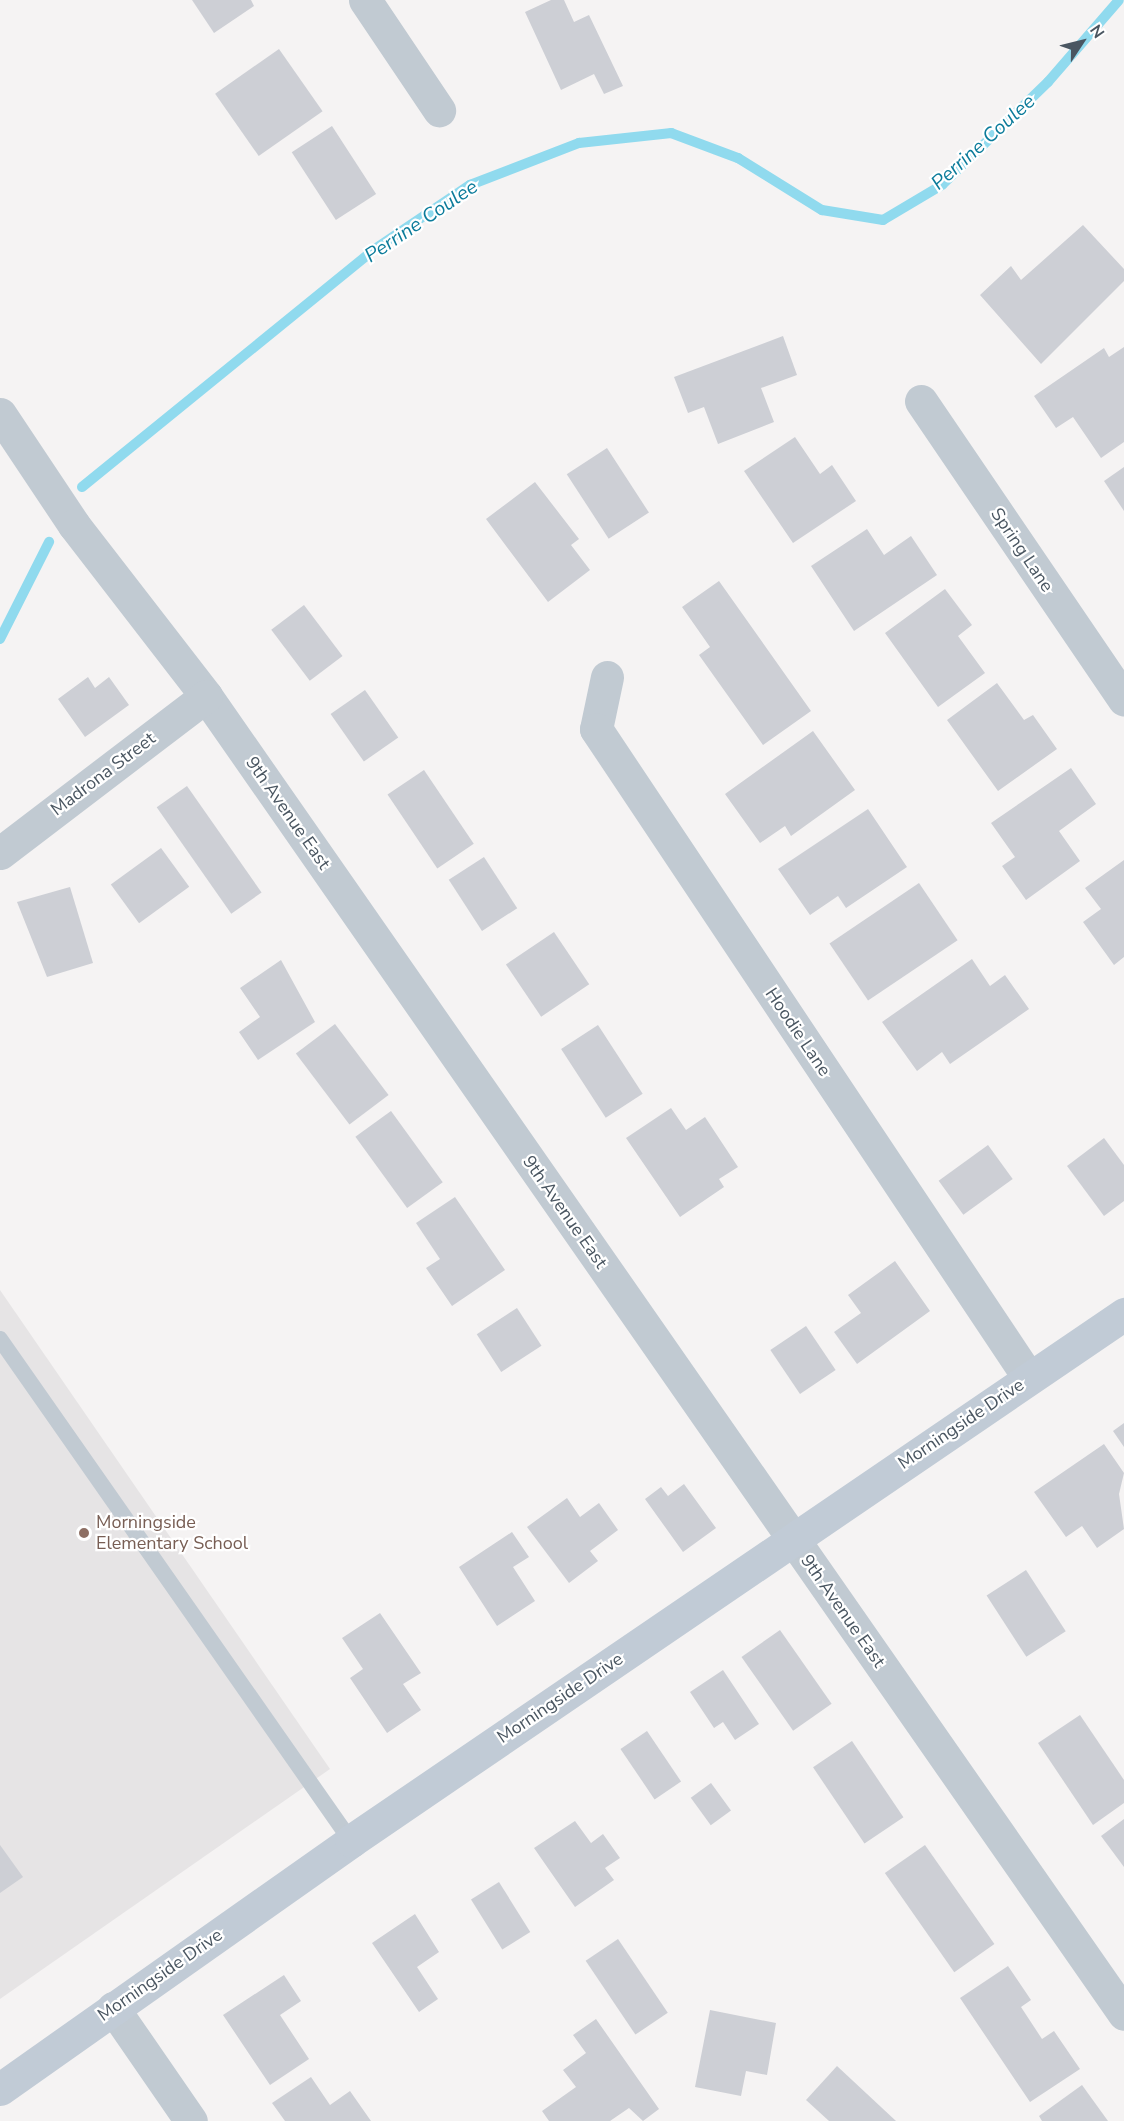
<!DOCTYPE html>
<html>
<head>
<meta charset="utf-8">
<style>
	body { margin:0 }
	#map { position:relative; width:1124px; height:2121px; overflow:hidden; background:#f5f3f3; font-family:"Nunito Sans",sans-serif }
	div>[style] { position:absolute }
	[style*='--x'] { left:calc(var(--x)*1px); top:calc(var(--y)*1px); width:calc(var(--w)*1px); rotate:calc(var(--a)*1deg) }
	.education>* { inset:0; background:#e6e4e5 }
	.stream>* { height:10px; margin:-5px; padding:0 5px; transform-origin:5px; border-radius:5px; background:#90daee }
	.building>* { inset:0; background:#cdcfd5; transform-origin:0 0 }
	.lane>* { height:16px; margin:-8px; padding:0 8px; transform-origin:8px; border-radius:8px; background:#c1cad2 }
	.street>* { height:33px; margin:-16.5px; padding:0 16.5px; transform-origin:16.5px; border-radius:16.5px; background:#c1cad2 }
	.secondary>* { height:33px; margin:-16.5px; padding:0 16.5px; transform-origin:16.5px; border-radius:16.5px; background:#c1cbd6 }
	.dots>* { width:16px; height:16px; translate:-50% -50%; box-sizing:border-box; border:3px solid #fff; border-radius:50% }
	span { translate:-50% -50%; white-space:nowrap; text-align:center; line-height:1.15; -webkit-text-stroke:4.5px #fff; paint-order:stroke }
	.street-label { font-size:18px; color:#4a5661 }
	.education-label { font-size:18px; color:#785e54 }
	.left { translate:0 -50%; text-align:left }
	.water-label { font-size:20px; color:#0c7c9b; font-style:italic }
	.north { position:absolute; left:1052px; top:12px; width:60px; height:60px; -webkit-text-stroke:4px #fff; paint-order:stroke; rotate:55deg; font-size:16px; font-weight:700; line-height:24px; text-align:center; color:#4a5661 }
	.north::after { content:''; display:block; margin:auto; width:21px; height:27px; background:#4a5661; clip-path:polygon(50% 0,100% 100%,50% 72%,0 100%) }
</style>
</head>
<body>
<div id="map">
	<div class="education">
		<div style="clip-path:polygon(0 1290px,330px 1769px,0 1999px)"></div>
	</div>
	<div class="stream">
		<div style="--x:82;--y:487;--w:377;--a:-39.1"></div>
		<div style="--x:375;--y:249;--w:115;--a:-34"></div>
		<div style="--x:470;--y:185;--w:117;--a:-21.1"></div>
		<div style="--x:579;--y:143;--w:93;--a:-6.2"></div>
		<div style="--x:671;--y:133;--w:72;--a:20.5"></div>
		<div style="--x:738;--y:158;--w:99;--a:31.8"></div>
		<div style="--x:822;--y:210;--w:62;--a:9.3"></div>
		<div style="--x:883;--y:220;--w:69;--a:-30.7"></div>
		<div style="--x:942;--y:185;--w:148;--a:-44.2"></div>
		<div style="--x:1048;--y:82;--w:108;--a:-49.1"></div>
		<div style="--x:0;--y:639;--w:109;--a:-63.2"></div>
	</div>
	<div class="building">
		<div style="clip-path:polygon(192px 0,251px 0,254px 6px,214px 33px)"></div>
		<div style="clip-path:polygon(551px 0,564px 0,574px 22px,589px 15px,623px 86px,604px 94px,594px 74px,561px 90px,525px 12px)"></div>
		<div style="left:279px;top:49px;width:76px;height:78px;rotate:55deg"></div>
		<div style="left:332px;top:126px;width:81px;height:48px;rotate:57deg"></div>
		<div style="clip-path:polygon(1083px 225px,1124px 269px,1124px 281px,1041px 364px,980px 295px,1011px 266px,1021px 280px)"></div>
		<div style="clip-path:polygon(783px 336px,797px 375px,761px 388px,774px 422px,718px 444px,704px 407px,688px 413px,674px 377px)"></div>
		<div style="clip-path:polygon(1124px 347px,1124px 442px,1101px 458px,1073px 417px,1056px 428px,1034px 396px,1104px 348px,1109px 357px)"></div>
		<div style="clip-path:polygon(795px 437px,820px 474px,832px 465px,856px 501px,793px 543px,744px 471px)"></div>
		<div style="left:607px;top:448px;width:77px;height:48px;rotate:57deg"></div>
		<div style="clip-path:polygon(1124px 467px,1124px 511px,1104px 481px)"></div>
		<div style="clip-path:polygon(535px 482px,579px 539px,571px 545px,590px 570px,548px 602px,486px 519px)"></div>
		<div style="clip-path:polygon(867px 529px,884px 555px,911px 536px,937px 575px,854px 631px,811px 566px)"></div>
		<div style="clip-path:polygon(719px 581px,811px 711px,763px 745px,699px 655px,710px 647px,682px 607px)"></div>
		<div style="clip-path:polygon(945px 589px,972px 625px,958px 636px,985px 673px,938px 707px,885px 633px)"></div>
		<div style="left:304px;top:605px;width:64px;height:41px;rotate:53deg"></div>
		<div style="clip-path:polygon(88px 677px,95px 688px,109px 677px,129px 705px,85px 737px,58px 699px)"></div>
		<div style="clip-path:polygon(997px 683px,1024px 720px,1033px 715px,1057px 749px,998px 791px,947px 720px)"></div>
		<div style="left:365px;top:690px;width:58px;height:42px;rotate:55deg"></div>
		<div style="clip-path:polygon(813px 731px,855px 790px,791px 836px,785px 826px,760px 843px,725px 794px)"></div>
		<div style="clip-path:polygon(1071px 768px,1096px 804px,1059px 831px,1080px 861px,1026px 900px,1002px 866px,1015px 857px,991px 823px)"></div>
		<div style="left:424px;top:770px;width:89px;height:44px;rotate:56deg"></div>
		<div style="left:187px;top:786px;width:130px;height:37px;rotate:55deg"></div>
		<div style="clip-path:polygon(868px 809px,907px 867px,846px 908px,838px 896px,810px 915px,778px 869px)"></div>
		<div style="left:161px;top:848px;width:48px;height:62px;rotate:54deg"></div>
		<div style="left:484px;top:857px;width:61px;height:42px;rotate:57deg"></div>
		<div style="clip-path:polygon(1124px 860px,1124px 957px,1114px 965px,1083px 922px,1101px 909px,1085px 888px)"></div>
		<div style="left:919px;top:883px;width:69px;height:108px;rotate:56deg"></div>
		<div style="clip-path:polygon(70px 887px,93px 963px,47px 977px,17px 902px)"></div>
		<div style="left:554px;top:932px;width:63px;height:58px;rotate:56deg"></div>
		<div style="clip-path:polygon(972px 959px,990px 986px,1005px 975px,1029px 1009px,950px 1064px,942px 1052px,917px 1071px,882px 1022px)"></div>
		<div style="clip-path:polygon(281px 960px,315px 1022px,258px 1060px,239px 1032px,260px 1017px,240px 988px)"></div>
		<div style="left:335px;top:1024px;width:89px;height:49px;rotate:53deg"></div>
		<div style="left:598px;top:1025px;width:82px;height:44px;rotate:57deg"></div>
		<div style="clip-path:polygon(671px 1108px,686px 1130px,705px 1117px,738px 1167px,719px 1179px,724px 1187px,680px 1217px,626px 1138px)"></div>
		<div style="left:391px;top:1111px;width:88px;height:44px;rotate:54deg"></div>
		<div style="clip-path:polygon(1104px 1138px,1124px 1165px,1124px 1201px,1104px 1216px,1067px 1166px)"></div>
		<div style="left:988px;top:1145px;width:42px;height:61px;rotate:54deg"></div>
		<div style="clip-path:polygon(455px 1197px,505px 1270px,452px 1306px,426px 1268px,440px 1259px,416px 1223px)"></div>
		<div style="clip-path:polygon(895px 1261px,930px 1311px,857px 1364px,834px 1332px,861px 1313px,848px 1295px)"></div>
		<div style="left:517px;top:1308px;width:45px;height:48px;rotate:57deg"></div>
		<div style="left:806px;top:1326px;width:53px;height:43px;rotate:56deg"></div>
		<div style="clip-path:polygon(1124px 1423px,1124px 1447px,1113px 1431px)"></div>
		<div style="clip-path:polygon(1104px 1444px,1124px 1473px,1119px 1494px,1124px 1529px,1097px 1548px,1082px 1526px,1066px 1537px,1034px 1492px)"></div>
		<div style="clip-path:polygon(684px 1484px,716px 1528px,683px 1552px,645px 1499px,661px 1487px,668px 1496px)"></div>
		<div style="clip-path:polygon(567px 1498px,580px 1517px,599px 1503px,618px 1530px,590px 1551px,598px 1561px,569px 1583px,527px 1527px)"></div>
		<div style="clip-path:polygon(512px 1532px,529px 1557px,513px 1567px,535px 1601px,497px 1626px,459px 1567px)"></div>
		<div style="left:1026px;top:1570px;width:73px;height:47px;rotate:57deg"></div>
		<div style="clip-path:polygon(380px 1613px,421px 1673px,403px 1684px,421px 1710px,387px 1733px,350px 1678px,363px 1669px,342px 1638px)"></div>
		<div style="left:780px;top:1630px;width:90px;height:47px;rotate:55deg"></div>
		<div style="clip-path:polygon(723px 1670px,759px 1724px,735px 1740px,723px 1722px,714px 1728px,690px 1692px)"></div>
		<div style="clip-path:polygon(1080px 1715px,1124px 1780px,1124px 1803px,1093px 1825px,1038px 1743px)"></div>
		<div style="left:647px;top:1731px;width:61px;height:32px;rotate:56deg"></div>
		<div style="left:852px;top:1741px;width:92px;height:47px;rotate:56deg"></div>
		<div style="left:711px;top:1783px;width:34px;height:25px;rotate:54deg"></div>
		<div style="clip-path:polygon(1124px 1819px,1124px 1867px,1101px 1836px)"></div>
		<div style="clip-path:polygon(575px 1821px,591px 1843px,603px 1834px,620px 1858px,605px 1868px,614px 1880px,575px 1907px,534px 1848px)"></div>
		<div style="clip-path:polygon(0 1845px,23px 1877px,0 1893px)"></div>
		<div style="left:925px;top:1845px;width:121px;height:49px;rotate:55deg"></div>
		<div style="left:499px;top:1882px;width:59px;height:33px;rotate:58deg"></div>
		<div style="clip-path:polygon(415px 1914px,439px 1952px,417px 1967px,438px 1999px,419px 2012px,372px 1943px)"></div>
		<div style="left:618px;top:1939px;width:89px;height:39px;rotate:56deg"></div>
		<div style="clip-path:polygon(1008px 1966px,1031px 2000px,1021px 2007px,1042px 2039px,1054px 2031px,1080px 2069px,1030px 2102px,960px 1998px)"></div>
		<div style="clip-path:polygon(284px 1975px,301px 2001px,280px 2015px,309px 2059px,270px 2085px,223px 2015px)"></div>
		<div style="clip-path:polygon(710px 2010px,776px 2023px,767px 2075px,746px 2071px,741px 2096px,695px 2087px)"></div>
		<div style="clip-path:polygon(596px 2019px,659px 2109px,643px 2121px,629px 2108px,610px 2121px,549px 2121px,542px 2111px,576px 2087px,563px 2070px,586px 2053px,573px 2035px)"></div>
		<div style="clip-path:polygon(837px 2066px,896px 2121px,829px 2121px,806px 2100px)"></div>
		<div style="clip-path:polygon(311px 2077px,330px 2105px,350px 2091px,371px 2121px,285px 2121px,272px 2103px)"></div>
		<div style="clip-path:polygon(1082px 2085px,1108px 2121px,1042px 2121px,1039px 2116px)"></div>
	</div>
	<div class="lane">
		<div style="--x:0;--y:1339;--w:613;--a:55.04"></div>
	</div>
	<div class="street">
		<div style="--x:365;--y:0;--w:133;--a:56.1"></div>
		<div style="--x:921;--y:401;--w:361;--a:55.8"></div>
		<div style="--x:0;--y:414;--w:133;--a:56.3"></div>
		<div style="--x:74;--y:525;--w:216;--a:52.3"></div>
		<div style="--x:206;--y:696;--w:1606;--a:55.14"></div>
		<div style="--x:607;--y:677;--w:53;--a:101.9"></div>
		<div style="--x:596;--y:729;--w:780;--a:56.29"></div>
		<div style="--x:0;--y:853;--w:259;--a:-37.3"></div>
		<div style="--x:113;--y:2008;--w:137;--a:55.4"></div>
	</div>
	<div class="secondary">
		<div style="--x:0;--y:2089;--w:430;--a:-35.2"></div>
		<div style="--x:351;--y:1841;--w:936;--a:-34.28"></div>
	</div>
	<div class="dots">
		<div style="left:84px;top:1533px;background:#8d6e63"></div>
	</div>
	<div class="street-label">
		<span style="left:1022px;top:550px;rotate:56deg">Spring Lane</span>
		<span style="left:103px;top:774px;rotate:-37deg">Madrona Street</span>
		<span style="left:288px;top:813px;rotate:55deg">9th Avenue East</span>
		<span style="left:798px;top:1032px;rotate:56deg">Hoodie Lane</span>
		<span style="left:565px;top:1212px;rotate:55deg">9th Avenue East</span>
		<span style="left:961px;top:1424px;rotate:-34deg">Morningside Drive</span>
		<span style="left:843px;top:1611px;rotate:55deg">9th Avenue East</span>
		<span style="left:560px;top:1698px;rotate:-34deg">Morningside Drive</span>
		<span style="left:160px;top:1975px;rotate:-35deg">Morningside Drive</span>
	</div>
	<div class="education-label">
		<span class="left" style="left:96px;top:1533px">Morningside<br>Elementary School</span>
	</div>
	<div class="water-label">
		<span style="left:983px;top:142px;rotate:-42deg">Perrine Coulee</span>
		<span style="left:421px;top:221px;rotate:-34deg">Perrine Coulee</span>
	</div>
	<div class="north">N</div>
</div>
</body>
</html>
